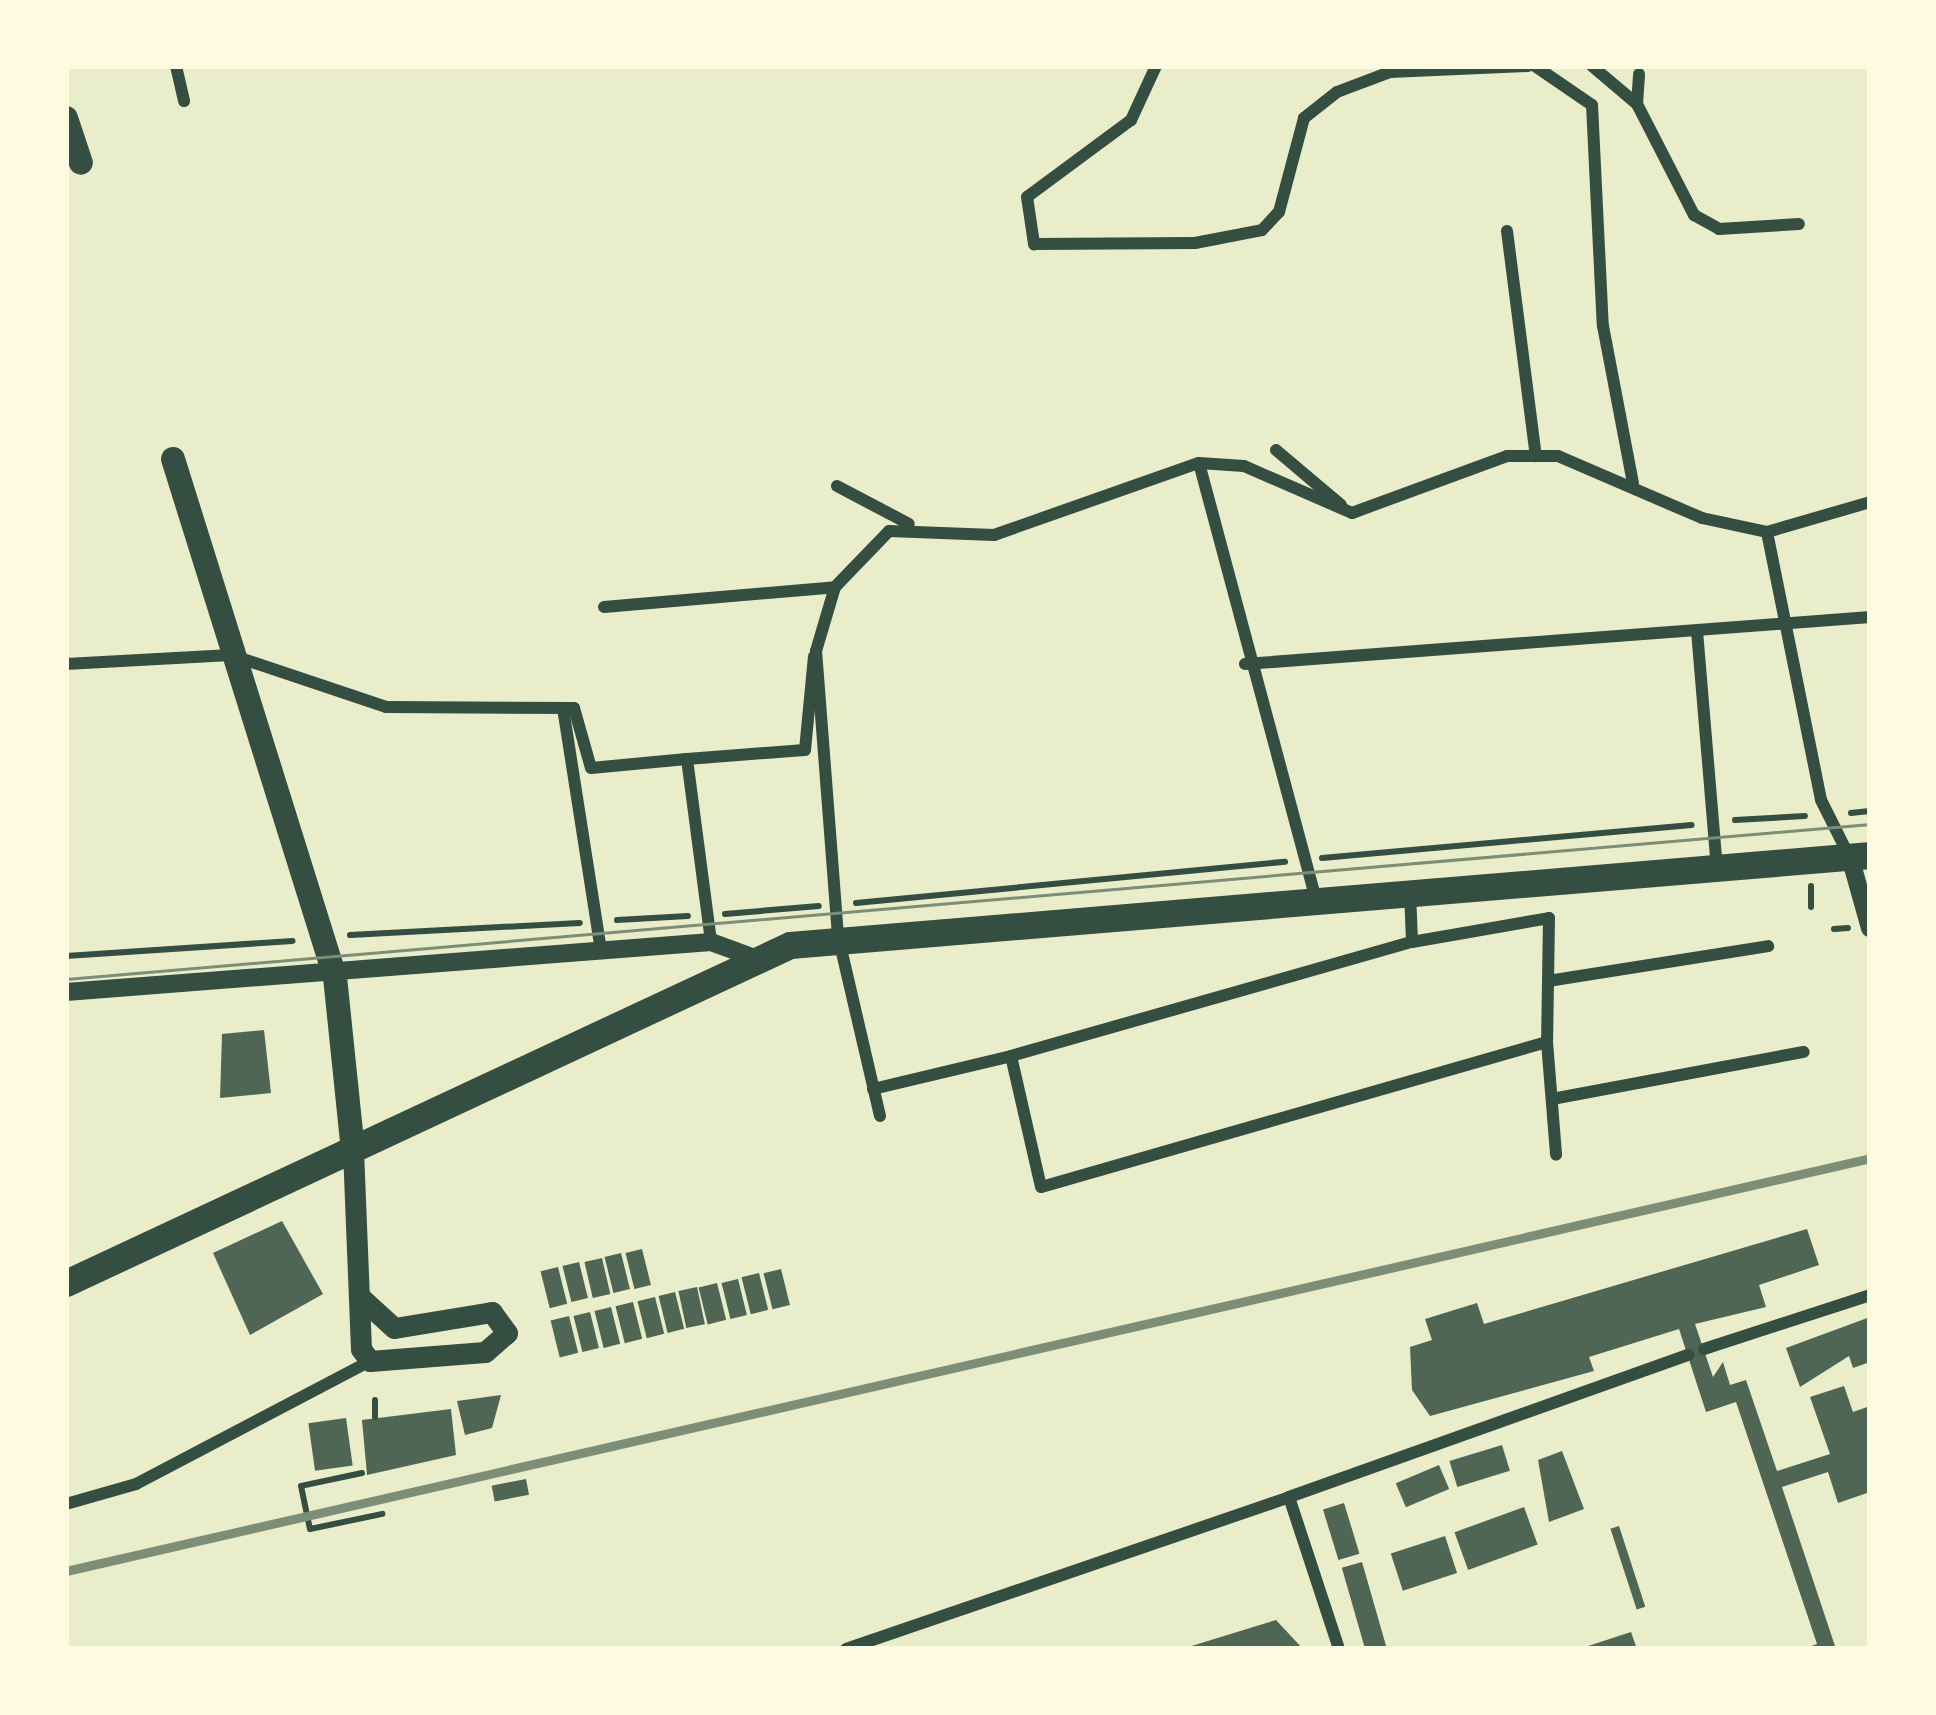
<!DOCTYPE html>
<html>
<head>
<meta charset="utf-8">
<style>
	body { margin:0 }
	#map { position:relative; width:1936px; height:1715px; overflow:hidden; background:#e9edc9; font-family:Inter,sans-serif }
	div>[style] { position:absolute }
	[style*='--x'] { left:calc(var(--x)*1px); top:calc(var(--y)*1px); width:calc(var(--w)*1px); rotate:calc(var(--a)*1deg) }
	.building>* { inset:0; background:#4f6655; transform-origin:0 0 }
	.path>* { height:6px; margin:-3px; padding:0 3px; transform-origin:3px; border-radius:3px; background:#344e41 }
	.minor>* { height:12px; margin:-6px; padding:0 6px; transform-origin:6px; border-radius:6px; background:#344e41 }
	.tertiary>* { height:18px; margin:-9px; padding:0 9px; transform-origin:9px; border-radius:9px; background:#344e41 }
	.secondary>* { height:21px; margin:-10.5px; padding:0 10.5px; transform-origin:10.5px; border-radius:10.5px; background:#344e41 }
	.primary>* { height:24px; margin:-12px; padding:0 12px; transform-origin:12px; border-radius:12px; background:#344e41 }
	.trunk>* { height:27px; margin:-13.5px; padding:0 13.5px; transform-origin:13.5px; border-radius:13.5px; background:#344e41 }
	.tram>* { height:3px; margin:-1.5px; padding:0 1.5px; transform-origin:1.5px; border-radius:1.5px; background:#7c8e77 }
	.rail>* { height:9px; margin:-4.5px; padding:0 4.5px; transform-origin:4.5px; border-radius:4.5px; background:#7c8e77 }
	span { translate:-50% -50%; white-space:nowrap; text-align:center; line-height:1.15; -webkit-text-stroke:9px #fefae0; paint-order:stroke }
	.frame { position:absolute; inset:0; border:69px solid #fefae0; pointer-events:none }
</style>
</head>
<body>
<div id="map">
	<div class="building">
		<div style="clip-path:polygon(264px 1030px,271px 1093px,220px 1098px,222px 1034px)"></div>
		<div style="clip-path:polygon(282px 1221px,323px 1294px,250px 1335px,213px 1253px)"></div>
		<div style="clip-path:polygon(1807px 1229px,1819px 1265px,1759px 1285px,1766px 1307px,1695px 1324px,1713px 1377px,1723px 1362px,1730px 1385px,1746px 1380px,1777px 1471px,1830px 1454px,1810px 1397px,1844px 1386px,1853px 1412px,1870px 1406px,1870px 1492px,1838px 1503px,1828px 1472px,1782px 1487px,1836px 1649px,1803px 1649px,1817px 1644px,1736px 1402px,1706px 1412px,1679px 1329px,1589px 1357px,1594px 1371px,1430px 1416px,1412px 1390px,1410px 1347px,1432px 1340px,1425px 1319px,1477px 1303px,1484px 1324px)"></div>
		<div style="left:642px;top:1249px;width:37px;height:17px;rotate:76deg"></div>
		<div style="left:621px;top:1253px;width:37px;height:17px;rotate:76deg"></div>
		<div style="left:602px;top:1258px;width:37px;height:18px;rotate:77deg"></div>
		<div style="left:579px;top:1262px;width:37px;height:17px;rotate:76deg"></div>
		<div style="left:558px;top:1267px;width:38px;height:18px;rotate:76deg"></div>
		<div style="left:781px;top:1269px;width:37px;height:18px;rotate:76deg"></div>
		<div style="left:759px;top:1273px;width:38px;height:18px;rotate:76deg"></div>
		<div style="left:738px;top:1279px;width:37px;height:17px;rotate:76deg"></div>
		<div style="left:717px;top:1283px;width:38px;height:19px;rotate:76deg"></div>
		<div style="left:697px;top:1287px;width:38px;height:19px;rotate:78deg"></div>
		<div style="left:675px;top:1292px;width:38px;height:17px;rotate:76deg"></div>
		<div style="left:655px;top:1297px;width:38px;height:18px;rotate:76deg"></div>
		<div style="left:633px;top:1302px;width:38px;height:18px;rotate:76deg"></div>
		<div style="left:611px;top:1307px;width:38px;height:17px;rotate:76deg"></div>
		<div style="left:590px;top:1312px;width:37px;height:17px;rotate:76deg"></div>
		<div style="left:569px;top:1316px;width:38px;height:19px;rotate:76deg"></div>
		<div style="clip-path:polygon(1870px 1317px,1870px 1362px,1853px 1368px,1849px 1356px,1800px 1387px,1786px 1348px)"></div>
		<div style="clip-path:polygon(501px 1395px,492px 1428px,465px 1435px,457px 1401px)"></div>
		<div style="clip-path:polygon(451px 1409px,456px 1455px,367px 1475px,362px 1420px)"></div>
		<div style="left:346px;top:1418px;width:48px;height:38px;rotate:82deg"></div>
		<div style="left:1502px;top:1445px;width:27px;height:55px;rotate:73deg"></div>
		<div style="clip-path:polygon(1562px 1451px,1584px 1509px,1549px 1522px,1538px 1460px)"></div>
		<div style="left:1439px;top:1465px;width:26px;height:47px;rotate:67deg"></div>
		<div style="left:526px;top:1479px;width:16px;height:35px;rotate:79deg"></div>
		<div style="left:1344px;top:1503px;width:53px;height:22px;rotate:73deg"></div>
		<div style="left:1524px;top:1507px;width:40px;height:74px;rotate:70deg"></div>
		<div style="left:1619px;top:1526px;width:85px;height:9px;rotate:72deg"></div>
		<div style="left:1445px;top:1536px;width:39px;height:57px;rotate:72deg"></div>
		<div style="left:1362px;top:1562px;width:91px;height:21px;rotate:74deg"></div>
		<div style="clip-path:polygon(1276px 1620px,1303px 1649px,1186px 1649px,1185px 1648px)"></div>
		<div style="clip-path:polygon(1631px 1632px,1637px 1649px,1582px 1649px,1582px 1648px)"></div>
	</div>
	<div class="path">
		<div style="--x:1851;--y:813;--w:19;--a:-6"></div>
		<div style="--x:1735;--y:820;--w:70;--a:-3.3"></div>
		<div style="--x:1322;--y:858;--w:371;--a:-5.1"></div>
		<div style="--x:1811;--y:886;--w:21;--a:90"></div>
		<div style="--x:856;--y:903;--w:431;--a:-5.5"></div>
		<div style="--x:725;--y:914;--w:94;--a:-4.9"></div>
		<div style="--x:617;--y:920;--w:71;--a:-3.2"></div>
		<div style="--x:1834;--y:929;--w:14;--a:-4"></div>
		<div style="--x:350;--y:935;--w:230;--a:-3"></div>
		<div style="--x:66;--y:956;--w:227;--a:-3.8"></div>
		<div style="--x:375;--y:1400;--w:17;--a:90"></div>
		<div style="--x:362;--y:1473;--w:62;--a:168"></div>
		<div style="--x:301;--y:1486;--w:44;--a:78.2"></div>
		<div style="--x:310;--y:1529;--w:74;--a:-11.8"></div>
	</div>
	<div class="minor">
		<div style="--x:176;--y:66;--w:36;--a:77"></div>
		<div style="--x:1156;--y:66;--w:60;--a:114.8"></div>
		<div style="--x:1131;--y:120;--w:129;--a:143.5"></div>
		<div style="--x:1027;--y:197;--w:48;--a:81.5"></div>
		<div style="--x:1034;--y:244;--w:161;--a:-0.4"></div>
		<div style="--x:1195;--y:243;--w:68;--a:-11"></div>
		<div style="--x:1262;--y:230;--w:25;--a:-47"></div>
		<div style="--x:1279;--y:212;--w:97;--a:-75.1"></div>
		<div style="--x:1304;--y:118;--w:42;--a:-38.2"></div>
		<div style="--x:1337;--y:92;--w:57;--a:-20.7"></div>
		<div style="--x:1390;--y:72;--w:138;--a:-2.5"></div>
		<div style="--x:1535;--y:66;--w:69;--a:34.4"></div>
		<div style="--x:1592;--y:105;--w:221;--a:87.2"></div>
		<div style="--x:1603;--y:326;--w:160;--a:79.2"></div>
		<div style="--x:1592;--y:66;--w:59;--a:40.2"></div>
		<div style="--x:1637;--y:104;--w:125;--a:62.8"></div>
		<div style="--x:1694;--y:215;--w:29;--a:29"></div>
		<div style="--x:1719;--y:229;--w:80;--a:-3.6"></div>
		<div style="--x:1637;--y:104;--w:30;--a:-86"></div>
		<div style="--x:1507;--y:231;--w:227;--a:82.7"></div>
		<div style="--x:1276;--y:450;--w:85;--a:40.2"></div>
		<div style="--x:1199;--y:463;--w:447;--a:75"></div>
		<div style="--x:837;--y:486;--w:81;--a:27.8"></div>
		<div style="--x:1767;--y:532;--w:273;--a:78.6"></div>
		<div style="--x:1821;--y:800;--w:63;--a:63.4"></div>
		<div style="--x:604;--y:607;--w:232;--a:-4.9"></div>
		<div style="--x:1697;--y:631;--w:237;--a:85.2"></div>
		<div style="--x:66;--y:664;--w:165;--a:-3.1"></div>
		<div style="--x:231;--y:655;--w:163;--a:18.5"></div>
		<div style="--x:386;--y:707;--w:188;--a:0.3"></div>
		<div style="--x:574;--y:708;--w:62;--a:74.2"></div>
		<div style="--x:591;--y:768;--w:96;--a:-5.4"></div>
		<div style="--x:687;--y:759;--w:185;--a:82.5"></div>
		<div style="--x:1245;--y:664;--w:627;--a:-4.3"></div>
		<div style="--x:563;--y:708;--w:245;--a:81.1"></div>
		<div style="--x:687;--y:759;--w:118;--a:-4.4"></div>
		<div style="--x:805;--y:750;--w:94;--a:-84.5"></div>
		<div style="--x:1410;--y:892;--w:50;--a:87.7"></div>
		<div style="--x:1412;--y:942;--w:139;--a:-9.9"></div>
		<div style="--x:1549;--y:918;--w:124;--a:90.9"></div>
		<div style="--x:1547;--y:1042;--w:526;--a:164.01"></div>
		<div style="--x:1041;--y:1187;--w:134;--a:-102.9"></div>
		<div style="--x:1011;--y:1056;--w:417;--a:-15.9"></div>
		<div style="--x:1548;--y:981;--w:223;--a:-9"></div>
		<div style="--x:1547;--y:1042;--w:113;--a:85.4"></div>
		<div style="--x:873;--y:1089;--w:142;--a:-13.4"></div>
		<div style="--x:1552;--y:1099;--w:256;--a:-10.6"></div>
		<div style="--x:880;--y:1116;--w:185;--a:-103.1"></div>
		<div style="--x:838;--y:936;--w:286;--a:-94.4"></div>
		<div style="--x:816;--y:651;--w:67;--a:-73.5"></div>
		<div style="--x:835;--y:587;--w:78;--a:-46"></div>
		<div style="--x:889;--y:531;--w:105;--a:2.2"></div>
		<div style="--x:994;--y:535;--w:217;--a:-19.4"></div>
		<div style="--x:1199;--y:463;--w:45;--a:3.8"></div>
		<div style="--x:1244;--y:466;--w:118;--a:23.5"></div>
		<div style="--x:1352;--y:513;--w:165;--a:-20.2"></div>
		<div style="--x:1507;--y:456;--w:51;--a:0"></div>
		<div style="--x:1558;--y:456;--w:157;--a:23.3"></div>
		<div style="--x:1702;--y:518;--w:66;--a:12.2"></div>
		<div style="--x:1767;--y:532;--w:107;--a:-16.2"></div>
		<div style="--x:1704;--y:1349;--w:175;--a:-18"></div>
		<div style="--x:1289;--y:1497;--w:424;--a:-19.6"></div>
		<div style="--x:66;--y:1504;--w:73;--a:-15.9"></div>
		<div style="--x:136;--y:1484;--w:264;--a:-27.7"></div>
		<div style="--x:846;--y:1649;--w:468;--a:-18.9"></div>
		<div style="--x:1289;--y:1497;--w:160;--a:71.8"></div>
	</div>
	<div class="tertiary">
		<div style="--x:1850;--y:857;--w:74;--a:74.3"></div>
		<div style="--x:66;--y:992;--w:647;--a:-4.43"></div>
		<div style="--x:711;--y:942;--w:44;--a:20.1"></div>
	</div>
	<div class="secondary">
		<div style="--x:353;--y:1150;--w:199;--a:87.7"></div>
		<div style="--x:361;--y:1349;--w:15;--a:53"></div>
		<div style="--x:370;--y:1361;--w:115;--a:-4.5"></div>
		<div style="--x:485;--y:1352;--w:29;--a:-41"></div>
		<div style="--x:507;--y:1333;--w:26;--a:-126"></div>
		<div style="--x:492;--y:1312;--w:99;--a:170.7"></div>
		<div style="--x:394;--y:1328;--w:47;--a:-137.6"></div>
	</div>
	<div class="primary">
		<div style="--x:66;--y:118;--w:47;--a:71.6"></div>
		<div style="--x:173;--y:459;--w:543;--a:72.63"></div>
		<div style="--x:335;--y:977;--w:174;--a:84.1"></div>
	</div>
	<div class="trunk">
		<div style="--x:66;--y:1283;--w:799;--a:-25.03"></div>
		<div style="--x:790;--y:945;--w:1084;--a:-4.76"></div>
	</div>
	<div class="tram">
		<div style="--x:66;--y:979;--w:1811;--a:-4.91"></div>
	</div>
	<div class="rail">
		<div style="--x:66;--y:1571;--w:1851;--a:-12.89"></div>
	</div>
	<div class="frame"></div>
</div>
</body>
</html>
